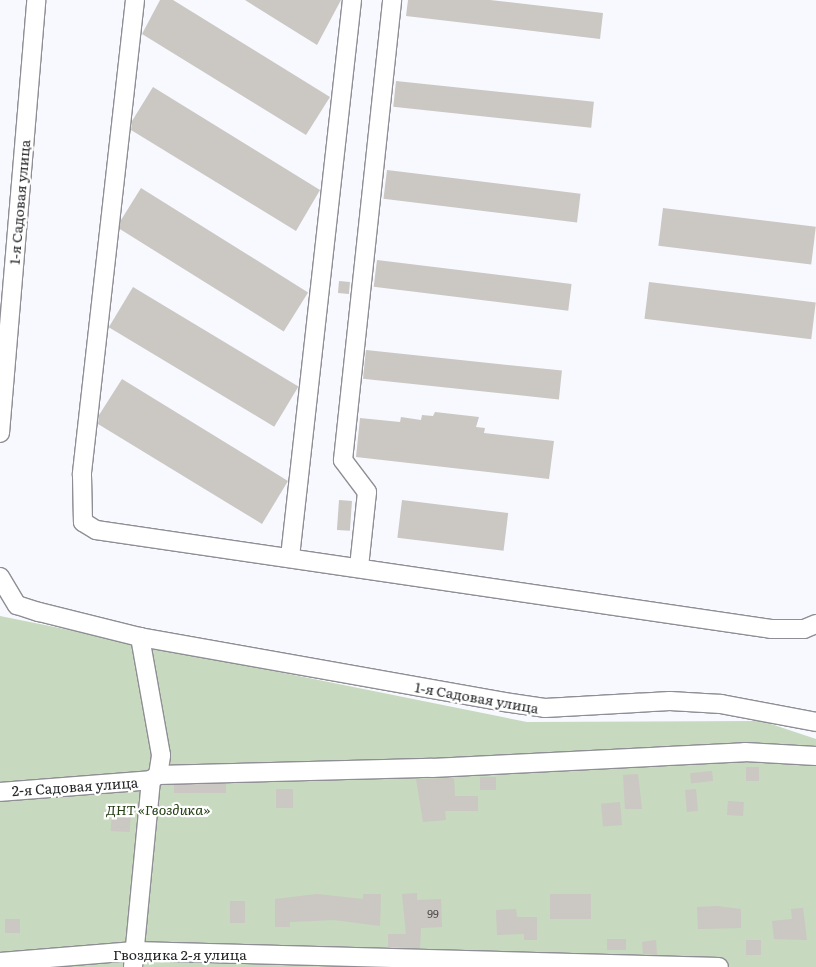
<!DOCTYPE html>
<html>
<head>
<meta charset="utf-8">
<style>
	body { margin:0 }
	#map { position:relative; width:816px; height:967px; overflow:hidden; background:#f8f9fe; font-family:Literata,serif }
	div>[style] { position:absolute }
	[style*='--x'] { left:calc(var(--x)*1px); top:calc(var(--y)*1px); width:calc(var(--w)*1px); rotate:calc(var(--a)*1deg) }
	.green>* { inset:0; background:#c7d9be }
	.building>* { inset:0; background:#cbc7c2; transform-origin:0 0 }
	.roads { filter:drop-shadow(1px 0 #8e8e94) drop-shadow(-1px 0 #8e8e94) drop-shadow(0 1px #8e8e94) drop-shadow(0 -1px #8e8e94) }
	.minor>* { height:18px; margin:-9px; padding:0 9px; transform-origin:9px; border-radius:9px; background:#fff }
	span { translate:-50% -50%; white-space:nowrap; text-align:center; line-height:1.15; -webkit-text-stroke:4.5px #fff; paint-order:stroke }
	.number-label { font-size:11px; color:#4e4e4e }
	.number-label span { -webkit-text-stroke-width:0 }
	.street-label { font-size:14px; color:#252628 }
	.park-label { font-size:14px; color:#253f15; font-style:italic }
</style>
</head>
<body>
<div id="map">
	<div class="green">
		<div style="clip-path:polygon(0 616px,527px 722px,762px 721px,816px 739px,816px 967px,0 967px)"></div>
	</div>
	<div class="building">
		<div style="clip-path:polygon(160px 0,173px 0,330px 97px,306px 135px,142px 34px)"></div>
		<div style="clip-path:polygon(245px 0,341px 0,317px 45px)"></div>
		<div style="clip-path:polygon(408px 0,490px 0,603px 13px,600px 39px,406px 16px)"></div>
		<div style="left:396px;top:81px;width:199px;height:26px;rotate:6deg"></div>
		<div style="clip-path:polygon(153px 87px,320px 190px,296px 231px,131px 130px,132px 121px)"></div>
		<div style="left:387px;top:170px;width:195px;height:29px;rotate:7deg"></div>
		<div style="left:141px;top:188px;width:197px;height:46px;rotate:32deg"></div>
		<div style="left:663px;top:208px;width:154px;height:38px;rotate:7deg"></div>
		<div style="left:377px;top:260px;width:196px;height:27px;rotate:7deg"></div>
		<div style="left:339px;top:281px;width:11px;height:12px;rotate:5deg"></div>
		<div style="left:649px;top:282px;width:168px;height:37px;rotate:7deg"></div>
		<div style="left:133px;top:287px;width:193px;height:47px;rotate:31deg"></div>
		<div style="left:366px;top:350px;width:197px;height:29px;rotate:6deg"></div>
		<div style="clip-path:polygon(122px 379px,288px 481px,262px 524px,98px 424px,99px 415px)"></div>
		<div style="clip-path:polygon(435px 412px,479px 417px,476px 427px,485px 428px,484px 433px,554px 441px,549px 479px,356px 457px,360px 418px,400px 422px,401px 417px,421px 420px,422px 415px,433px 416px)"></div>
		<div style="left:339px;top:500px;width:13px;height:30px;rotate:4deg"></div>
		<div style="left:402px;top:500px;width:107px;height:38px;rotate:7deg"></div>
		<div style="left:746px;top:767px;width:13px;height:14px"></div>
		<div style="left:712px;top:771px;width:10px;height:22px;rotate:84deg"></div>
		<div style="clip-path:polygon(638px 774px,642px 809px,625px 809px,623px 775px)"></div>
		<div style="left:496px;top:777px;width:13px;height:16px;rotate:90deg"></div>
		<div style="clip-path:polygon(454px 778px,455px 796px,478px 796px,478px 811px,445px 811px,446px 820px,423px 822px,416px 779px)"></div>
		<div style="left:226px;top:784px;width:9px;height:52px;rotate:90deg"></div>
		<div style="left:276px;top:789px;width:17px;height:19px"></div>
		<div style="left:696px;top:789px;width:22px;height:11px;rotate:85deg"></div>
		<div style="left:728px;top:801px;width:16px;height:14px;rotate:4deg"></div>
		<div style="left:620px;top:802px;width:23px;height:19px;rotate:85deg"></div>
		<div style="left:112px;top:807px;width:19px;height:24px;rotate:3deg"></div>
		<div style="clip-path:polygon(417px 893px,417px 900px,441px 899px,442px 927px,421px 928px,420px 948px,388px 947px,388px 934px,406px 934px,402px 894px)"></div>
		<div style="clip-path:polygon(317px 894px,363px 899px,363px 894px,381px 894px,380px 926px,334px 920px,290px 922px,290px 927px,275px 927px,275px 899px)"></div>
		<div style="left:591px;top:894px;width:25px;height:41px;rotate:90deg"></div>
		<div style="left:230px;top:901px;width:15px;height:22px"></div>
		<div style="clip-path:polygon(717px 906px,741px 909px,741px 928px,698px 929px,697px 907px)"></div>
		<div style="clip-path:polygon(803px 908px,807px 940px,774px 939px,772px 921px,792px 919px,791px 909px)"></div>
		<div style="clip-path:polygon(516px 909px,517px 917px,537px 917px,537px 940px,524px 940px,524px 934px,497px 935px,496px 910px)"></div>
		<div style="left:5px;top:919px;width:15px;height:14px"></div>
		<div style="left:626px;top:939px;width:11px;height:19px;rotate:90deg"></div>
		<div style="clip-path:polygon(656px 940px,657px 955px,643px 954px,642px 942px)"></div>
		<div style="left:761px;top:940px;width:15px;height:15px;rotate:90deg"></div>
	</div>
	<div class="roads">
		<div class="minor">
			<div style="--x:135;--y:0;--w:478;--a:96.4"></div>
			<div style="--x:82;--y:475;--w:47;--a:88.8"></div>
			<div style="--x:83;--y:522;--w:15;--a:32"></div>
			<div style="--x:96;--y:530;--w:682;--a:8.34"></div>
			<div style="--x:771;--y:629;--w:33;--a:0"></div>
			<div style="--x:804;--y:629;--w:13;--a:-23"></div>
			<div style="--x:0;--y:433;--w:434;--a:-85.2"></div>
			<div style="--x:290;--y:557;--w:560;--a:-83.65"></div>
			<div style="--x:359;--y:567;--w:75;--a:-83.9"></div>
			<div style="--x:367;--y:492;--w:40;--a:-127"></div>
			<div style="--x:343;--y:460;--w:463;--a:-83.9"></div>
			<div style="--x:0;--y:577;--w:33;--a:59"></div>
			<div style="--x:17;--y:605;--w:23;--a:18"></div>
			<div style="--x:39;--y:612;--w:104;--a:13.9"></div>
			<div style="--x:140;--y:637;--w:370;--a:10.1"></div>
			<div style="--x:504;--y:702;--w:41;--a:8.3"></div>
			<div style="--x:545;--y:708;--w:125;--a:-3.2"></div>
			<div style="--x:670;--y:701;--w:51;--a:3.4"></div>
			<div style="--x:721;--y:704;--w:97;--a:10.7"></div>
			<div style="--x:158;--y:775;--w:274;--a:-1.5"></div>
			<div style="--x:432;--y:768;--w:313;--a:-2.9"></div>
			<div style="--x:745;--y:752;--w:71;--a:3.2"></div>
			<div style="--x:0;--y:792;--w:151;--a:-4.5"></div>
			<div style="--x:0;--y:962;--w:135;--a:-4.7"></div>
			<div style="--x:135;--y:951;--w:584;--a:1.57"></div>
			<div style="--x:133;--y:967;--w:188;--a:-84.5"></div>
			<div style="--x:151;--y:780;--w:9;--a:-36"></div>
			<div style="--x:158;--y:775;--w:20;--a:-81"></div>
			<div style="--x:161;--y:755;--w:120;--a:-100.1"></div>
		</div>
	</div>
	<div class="number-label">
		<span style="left:433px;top:913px">99</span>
	</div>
	<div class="street-label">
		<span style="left:19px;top:202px;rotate:-85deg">1-я Садовая улица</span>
		<span style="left:477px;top:697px;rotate:10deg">1-я Садовая улица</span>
		<span style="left:75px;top:786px;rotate:-4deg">2-я Садовая улица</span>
		<span style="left:180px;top:954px">Гвоздика 2-я улица</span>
	</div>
	<div class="park-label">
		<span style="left:158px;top:809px">ДНТ «Гвоздика»</span>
	</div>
</div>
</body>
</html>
